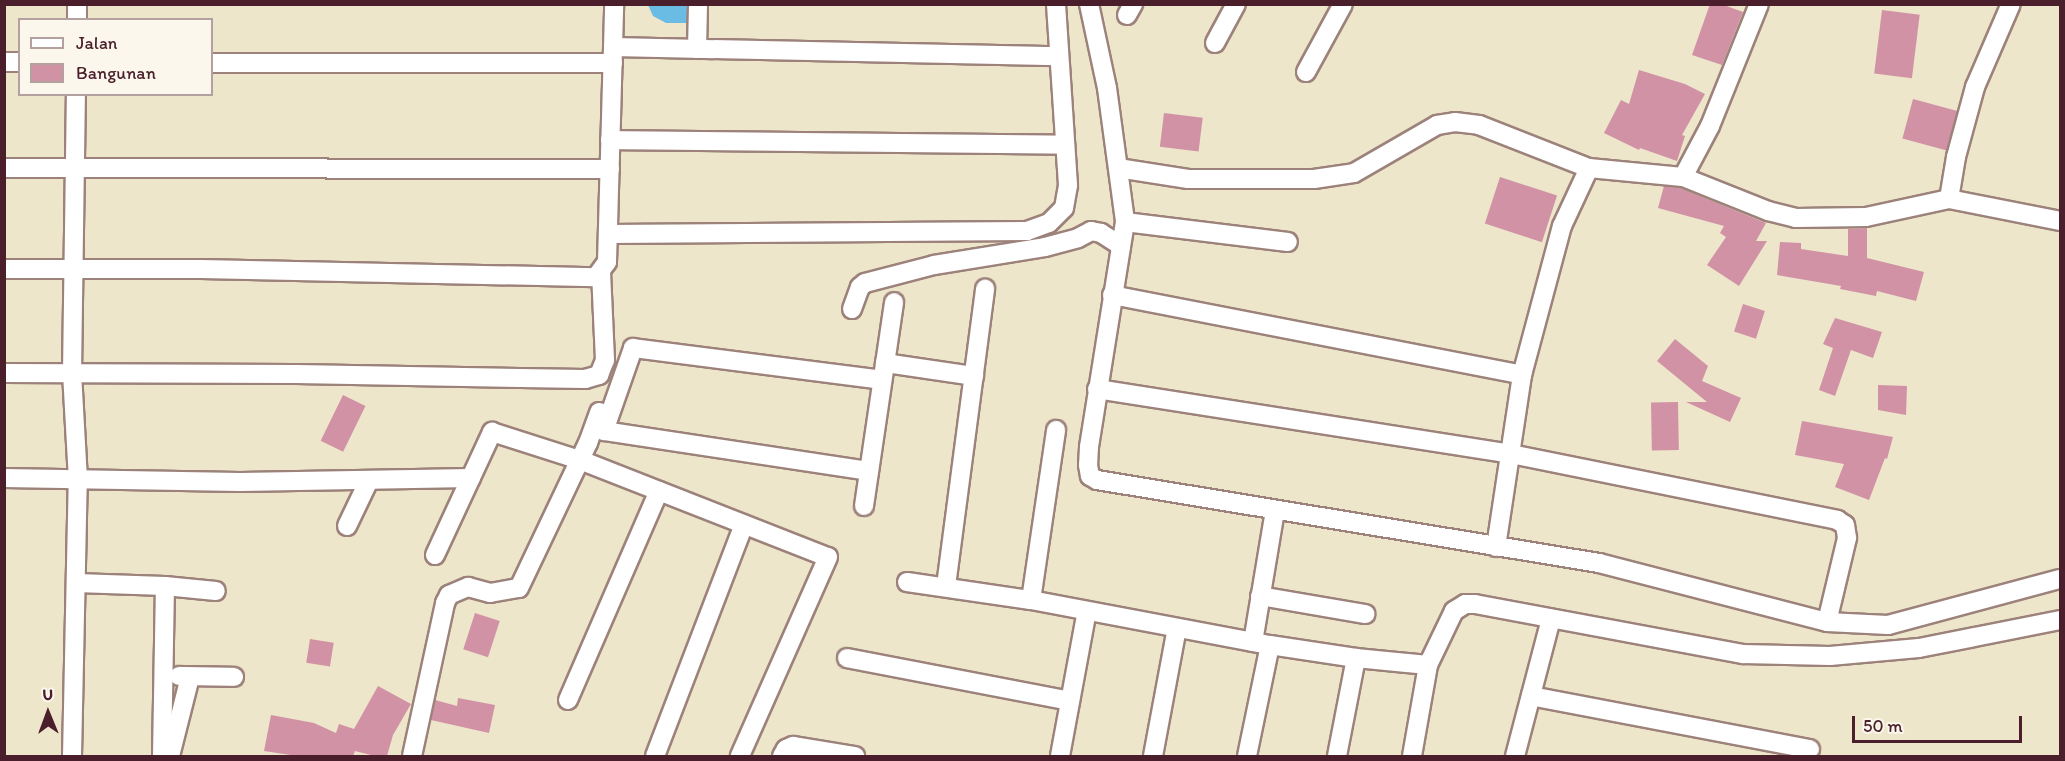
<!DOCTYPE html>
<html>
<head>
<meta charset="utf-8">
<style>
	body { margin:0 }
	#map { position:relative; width:2065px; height:761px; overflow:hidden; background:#ede6ca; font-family:Itim,sans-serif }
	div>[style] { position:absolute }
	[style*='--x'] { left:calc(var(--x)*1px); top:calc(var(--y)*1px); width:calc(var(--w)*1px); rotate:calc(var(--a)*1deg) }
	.water>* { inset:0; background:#6abce5 }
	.building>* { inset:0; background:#d192a5; transform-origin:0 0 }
	.roads { filter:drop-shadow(2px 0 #9c827a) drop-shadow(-2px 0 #9c827a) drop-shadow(0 2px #9c827a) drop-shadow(0 -2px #9c827a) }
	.street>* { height:18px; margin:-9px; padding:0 9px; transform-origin:9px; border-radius:9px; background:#fff }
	span { translate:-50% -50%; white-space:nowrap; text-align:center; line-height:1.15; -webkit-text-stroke:4.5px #fbf7ec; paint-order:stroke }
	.frame { position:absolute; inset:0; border:6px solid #4a1f2b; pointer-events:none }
	.legend { position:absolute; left:18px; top:18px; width:195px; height:78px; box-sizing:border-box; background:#fbf7ec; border:2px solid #b4a19f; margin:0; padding:8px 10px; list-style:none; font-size:18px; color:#4a1f2b }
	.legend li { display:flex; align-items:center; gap:12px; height:30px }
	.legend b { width:30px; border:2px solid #b4a19f }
	.north { position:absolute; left:18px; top:683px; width:60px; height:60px; -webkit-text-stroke:4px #fbf7ec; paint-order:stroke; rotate:359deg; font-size:16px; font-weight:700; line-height:24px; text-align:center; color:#4a1f2b }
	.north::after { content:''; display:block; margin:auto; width:21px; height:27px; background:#4a1f2b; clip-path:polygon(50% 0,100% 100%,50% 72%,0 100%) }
	.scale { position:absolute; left:1852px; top:716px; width:170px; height:27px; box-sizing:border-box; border:3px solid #4a1f2b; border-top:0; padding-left:8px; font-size:18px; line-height:21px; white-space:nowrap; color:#4a1f2b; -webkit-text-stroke:4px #fbf7ec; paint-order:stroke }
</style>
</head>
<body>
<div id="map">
	<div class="water">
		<div style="clip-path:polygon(648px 5px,690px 5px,688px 23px,666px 23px,653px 16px)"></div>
	</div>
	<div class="building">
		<div style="clip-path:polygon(1710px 4px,1721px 4px,1743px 12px,1722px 65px,1692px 55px)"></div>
		<div style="left:1882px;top:10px;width:38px;height:64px;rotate:7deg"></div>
		<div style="clip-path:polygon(1639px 70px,1685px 84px,1705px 94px,1682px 135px,1685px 136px,1677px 161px,1640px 148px,1639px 150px,1604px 133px,1621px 100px,1629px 104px)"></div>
		<div style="left:1913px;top:99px;width:46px;height:41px;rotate:15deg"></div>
		<div style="left:1164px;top:113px;width:39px;height:34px;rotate:7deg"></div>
		<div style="left:1500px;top:177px;width:60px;height:49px;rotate:18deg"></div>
		<div style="clip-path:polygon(1664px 186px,1680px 188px,1766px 223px,1756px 241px,1767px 241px,1739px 286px,1707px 265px,1726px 237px,1720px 233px,1724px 226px,1658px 208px)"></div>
		<div style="clip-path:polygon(1867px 228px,1867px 258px,1924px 272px,1916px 301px,1877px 291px,1876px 296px,1840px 289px,1841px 286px,1777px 275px,1780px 242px,1801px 243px,1801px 249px,1848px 256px,1848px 229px)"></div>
		<div style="left:1743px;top:304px;width:23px;height:29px;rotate:18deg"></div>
		<div style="clip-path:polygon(1835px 318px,1882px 332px,1873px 358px,1851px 350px,1835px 396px,1819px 390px,1833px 348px,1823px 344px)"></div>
		<div style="clip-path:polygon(1675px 339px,1708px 366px,1702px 381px,1741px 398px,1730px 422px,1686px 402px,1707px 402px,1657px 361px)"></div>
		<div style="clip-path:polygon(1878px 385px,1907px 386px,1906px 415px,1878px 410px)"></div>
		<div style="left:343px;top:395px;width:25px;height:51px;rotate:26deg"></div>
		<div style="left:1678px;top:402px;width:48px;height:27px;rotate:89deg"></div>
		<div style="clip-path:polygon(1802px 421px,1893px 437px,1887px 459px,1885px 458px,1869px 500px,1835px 487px,1844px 464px,1795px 455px)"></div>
		<div style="left:475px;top:613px;width:26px;height:38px;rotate:18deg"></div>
		<div style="left:310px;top:639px;width:24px;height:24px;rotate:9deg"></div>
		<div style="clip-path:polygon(378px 686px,411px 704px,393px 735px,387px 756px,375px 756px,355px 751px,353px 756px,297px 756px,264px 751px,271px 715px,314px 723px,336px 733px,339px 724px,354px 729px)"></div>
		<div style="clip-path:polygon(458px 698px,495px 705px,489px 733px,431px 720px,435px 700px,457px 706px)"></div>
	</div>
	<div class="roads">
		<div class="street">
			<div style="--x:1089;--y:4;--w:86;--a:77.9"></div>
			<div style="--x:1107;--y:88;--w:135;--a:82.3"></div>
			<div style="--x:1125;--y:222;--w:228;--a:99.1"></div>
			<div style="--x:1089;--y:447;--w:18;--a:93"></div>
			<div style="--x:1088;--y:465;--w:11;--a:80"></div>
			<div style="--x:1090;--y:476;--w:8;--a:30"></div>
			<div style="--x:1097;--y:480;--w:509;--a:9.39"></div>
			<div style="--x:1599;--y:563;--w:236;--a:14.5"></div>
			<div style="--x:1827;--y:622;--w:61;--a:2.8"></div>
			<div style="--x:1888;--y:625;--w:178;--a:-15"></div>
			<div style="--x:1127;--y:15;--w:13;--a:-61"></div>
			<div style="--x:77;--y:20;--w:16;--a:-90"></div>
			<div style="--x:1215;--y:43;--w:44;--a:-61.7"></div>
			<div style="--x:613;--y:47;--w:446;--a:1.2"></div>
			<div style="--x:697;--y:49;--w:45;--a:-88.7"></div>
			<div style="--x:4;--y:62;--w:16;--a:0"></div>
			<div style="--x:212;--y:63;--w:401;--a:0"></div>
			<div style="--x:1306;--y:72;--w:77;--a:-61.4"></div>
			<div style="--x:610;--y:140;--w:455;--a:0.6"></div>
			<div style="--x:4;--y:168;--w:606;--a:0.09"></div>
			<div style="--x:1118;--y:168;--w:71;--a:8.9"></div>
			<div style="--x:1188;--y:179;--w:126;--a:0"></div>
			<div style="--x:1314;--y:179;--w:40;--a:-8.5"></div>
			<div style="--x:1354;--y:173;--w:96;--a:-30"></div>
			<div style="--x:1437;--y:125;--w:18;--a:-9"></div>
			<div style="--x:1455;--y:122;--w:24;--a:7"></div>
			<div style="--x:1479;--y:125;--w:118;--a:21.4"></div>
			<div style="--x:1589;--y:168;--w:94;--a:5.5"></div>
			<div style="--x:1683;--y:177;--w:92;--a:21.8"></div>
			<div style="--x:1768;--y:211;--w:29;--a:14"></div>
			<div style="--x:1796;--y:218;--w:70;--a:-0.8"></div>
			<div style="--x:1866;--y:217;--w:85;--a:-12.2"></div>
			<div style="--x:1949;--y:199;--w:113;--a:11.2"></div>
			<div style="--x:1683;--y:177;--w:58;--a:-62.1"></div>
			<div style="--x:1710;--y:126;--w:131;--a:-68.1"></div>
			<div style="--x:1949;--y:199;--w:43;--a:-80.5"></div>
			<div style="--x:1956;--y:157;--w:73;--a:-74.8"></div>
			<div style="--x:1975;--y:87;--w:90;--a:-66.6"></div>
			<div style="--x:1125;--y:222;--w:164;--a:7"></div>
			<div style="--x:608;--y:234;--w:419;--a:-0.4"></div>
			<div style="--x:1027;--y:231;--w:23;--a:-20"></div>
			<div style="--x:1049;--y:223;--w:21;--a:-45"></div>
			<div style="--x:1064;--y:208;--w:23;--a:-80"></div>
			<div style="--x:1068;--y:185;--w:181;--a:-93.8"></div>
			<div style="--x:4;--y:269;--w:197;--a:0"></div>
			<div style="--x:201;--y:269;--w:395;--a:1.2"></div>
			<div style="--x:596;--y:277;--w:19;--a:-54"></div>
			<div style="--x:607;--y:262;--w:258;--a:-88.4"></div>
			<div style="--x:1112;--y:295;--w:418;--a:11"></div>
			<div style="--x:852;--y:309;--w:23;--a:-70"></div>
			<div style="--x:860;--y:287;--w:6;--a:-39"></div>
			<div style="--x:865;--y:283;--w:71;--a:-14.6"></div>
			<div style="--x:934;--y:265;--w:112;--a:-9.2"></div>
			<div style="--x:1045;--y:247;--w:34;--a:-15"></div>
			<div style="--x:1078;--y:238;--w:15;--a:-28"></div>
			<div style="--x:1091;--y:231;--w:10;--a:11"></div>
			<div style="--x:1101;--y:233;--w:24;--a:33"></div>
			<div style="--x:885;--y:363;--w:90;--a:8.3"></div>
			<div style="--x:4;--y:373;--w:292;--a:0.2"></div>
			<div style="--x:296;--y:374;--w:289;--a:1"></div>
			<div style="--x:585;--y:379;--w:15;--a:-16"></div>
			<div style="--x:599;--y:375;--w:16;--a:-68"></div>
			<div style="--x:605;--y:360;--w:87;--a:-92.6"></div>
			<div style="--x:1097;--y:389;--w:419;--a:8.9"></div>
			<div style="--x:1511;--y:454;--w:333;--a:11.4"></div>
			<div style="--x:1837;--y:520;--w:9;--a:32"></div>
			<div style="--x:1845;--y:525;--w:13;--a:81"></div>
			<div style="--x:1847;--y:538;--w:86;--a:103.4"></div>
			<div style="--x:869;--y:471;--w:268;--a:-171.4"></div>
			<div style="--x:604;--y:431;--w:88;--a:-70.7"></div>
			<div style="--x:633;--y:348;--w:251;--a:7.3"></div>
			<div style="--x:4;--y:478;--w:236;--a:1"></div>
			<div style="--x:240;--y:482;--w:231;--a:-1"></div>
			<div style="--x:864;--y:506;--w:206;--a:-81.6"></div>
			<div style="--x:347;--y:526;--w:51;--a:-64.4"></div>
			<div style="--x:1496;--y:547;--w:174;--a:-81.4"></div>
			<div style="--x:1522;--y:375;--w:154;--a:-75"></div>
			<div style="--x:1562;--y:226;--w:64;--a:-65"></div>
			<div style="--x:435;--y:555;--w:136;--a:-65.1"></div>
			<div style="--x:492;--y:432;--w:92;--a:17.7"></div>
			<div style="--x:580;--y:460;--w:266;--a:21.4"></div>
			<div style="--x:828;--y:557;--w:218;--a:113.9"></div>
			<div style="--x:907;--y:582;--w:125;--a:8.3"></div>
			<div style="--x:1031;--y:600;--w:243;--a:10.7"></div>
			<div style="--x:1270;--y:645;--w:87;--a:8.6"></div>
			<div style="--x:1356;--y:658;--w:72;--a:5.6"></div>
			<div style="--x:76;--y:583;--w:89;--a:1.9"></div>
			<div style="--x:165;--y:586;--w:51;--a:5.6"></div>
			<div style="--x:946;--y:586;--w:300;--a:-82.5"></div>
			<div style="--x:1260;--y:596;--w:107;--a:9.7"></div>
			<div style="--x:1031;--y:600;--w:172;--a:-81.6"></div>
			<div style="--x:1253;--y:642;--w:134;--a:-80.5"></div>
			<div style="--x:847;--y:658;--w:227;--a:10.9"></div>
			<div style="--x:179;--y:676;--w:55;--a:1"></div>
			<div style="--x:1531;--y:696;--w:284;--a:10.8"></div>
			<div style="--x:568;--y:700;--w:228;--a:-66.5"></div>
			<div style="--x:72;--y:756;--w:276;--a:-88.8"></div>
			<div style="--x:78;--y:480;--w:106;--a:-93.2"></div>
			<div style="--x:72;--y:374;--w:280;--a:-89.2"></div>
			<div style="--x:162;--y:756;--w:170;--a:-89"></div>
			<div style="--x:170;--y:756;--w:81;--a:-75.8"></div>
			<div style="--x:412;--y:756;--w:157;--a:-77.8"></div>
			<div style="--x:445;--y:603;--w:9;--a:-63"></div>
			<div style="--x:449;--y:595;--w:21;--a:-23"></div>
			<div style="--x:468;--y:587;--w:23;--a:15"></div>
			<div style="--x:490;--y:593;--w:29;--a:-10"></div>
			<div style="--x:519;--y:588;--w:161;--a:-64.6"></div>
			<div style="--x:588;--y:443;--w:33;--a:-70"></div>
			<div style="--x:655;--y:756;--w:248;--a:-69"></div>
			<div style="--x:782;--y:756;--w:8;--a:-60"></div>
			<div style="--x:786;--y:749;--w:8;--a:-23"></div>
			<div style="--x:793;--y:746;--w:63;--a:9.2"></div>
			<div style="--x:1060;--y:756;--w:147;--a:-79.5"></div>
			<div style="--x:1153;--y:756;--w:130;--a:-79.4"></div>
			<div style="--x:1247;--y:756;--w:113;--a:-78.3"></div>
			<div style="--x:1337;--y:756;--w:100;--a:-79"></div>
			<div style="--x:1412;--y:756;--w:92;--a:-80"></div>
			<div style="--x:1428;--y:665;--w:60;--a:-64.3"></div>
			<div style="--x:1454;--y:611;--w:13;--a:-32"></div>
			<div style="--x:1465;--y:604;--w:10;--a:0"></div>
			<div style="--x:1475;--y:604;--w:273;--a:10.6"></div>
			<div style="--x:1743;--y:654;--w:87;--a:1.3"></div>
			<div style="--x:1830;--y:656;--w:89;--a:-5.1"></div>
			<div style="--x:1919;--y:648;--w:144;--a:-11.2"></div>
			<div style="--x:1515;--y:756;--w:142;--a:-75.3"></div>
		</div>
	</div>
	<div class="frame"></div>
	<ul class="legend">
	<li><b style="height:8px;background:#fff"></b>Jalan</li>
	<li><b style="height:16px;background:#d192a5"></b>Bangunan</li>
	</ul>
	<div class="north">U</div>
	<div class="scale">50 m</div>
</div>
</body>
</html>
